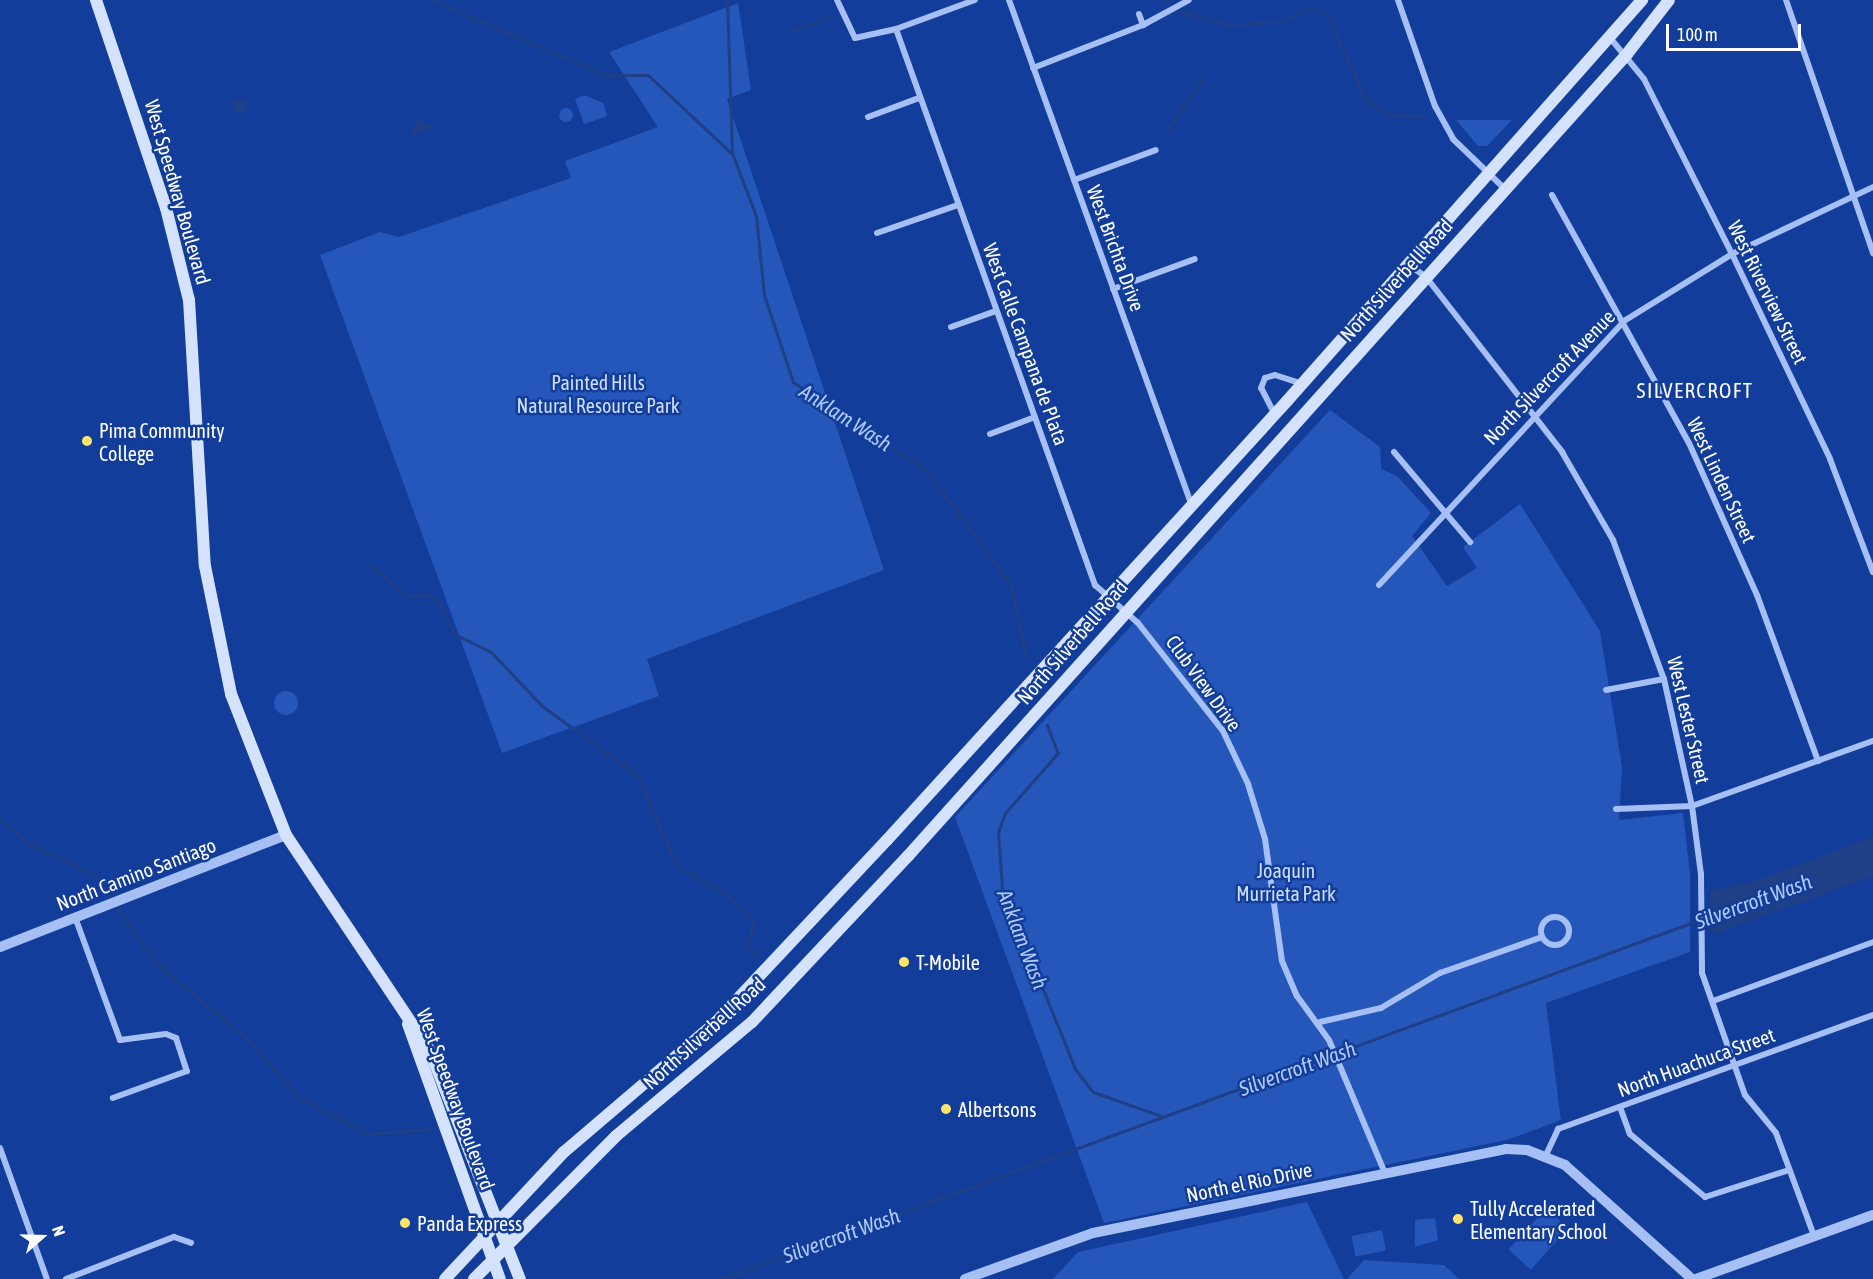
<!DOCTYPE html>
<html>
<head>
<meta charset="utf-8">
<style>
	body { margin:0 }
	#map { position:relative; width:1873px; height:1279px; overflow:hidden; background:#123d9a; font-family:"Asap Condensed",sans-serif }
	div>[style] { position:absolute }
	[style*='--x'] { left:calc(var(--x)*1px); top:calc(var(--y)*1px); width:calc(var(--w)*1px); rotate:calc(var(--a)*1deg) }
	.green>* { inset:0; background:#2556b9; transform-origin:0 0 }
	.round { border-radius:50% }
	.water>* { inset:0; background:#1f3f86 }
	.stream>* { height:3px; margin:-1.5px; padding:0 1.5px; transform-origin:1.5px; border-radius:1.5px; background:#1f3f86 }
	.minor>* { height:6px; margin:-3px; padding:0 3px; transform-origin:3px; border-radius:3px; background:#a6bff4 }
	.minor>.ring { margin:-3px; padding:0; box-sizing:content-box; background:none; border:6px solid #a6bff4; border-radius:50% }
	.tertiary>* { height:10px; margin:-5px; padding:0 5px; transform-origin:5px; border-radius:5px; background:#a6bff4 }
	.secondary>* { height:12px; margin:-6px; padding:0 6px; transform-origin:6px; border-radius:6px; background:#d5e2fd }
	.dots>* { width:16px; height:16px; translate:-50% -50%; box-sizing:border-box; border:3px solid #123d9a; border-radius:50% }
	span { translate:-50% -50%; white-space:nowrap; text-align:center; line-height:1.15; -webkit-text-stroke:5px #123d9a; paint-order:stroke }
	.street-label { font-size:20px; color:#fff }
	.park-label { font-size:20px; color:#cedefe }
	.poi-label { font-size:20px; color:#fff }
	.left { translate:0 -50%; text-align:left }
	.neighbourhood-label { font-size:21px; color:#fff; letter-spacing:1.5px }
	.water-label { font-size:21px; color:#b2cafa; font-style:italic }
	.north { position:absolute; left:12px; top:1207px; width:60px; height:60px; -webkit-text-stroke:4px #123d9a; paint-order:stroke; rotate:70deg; font-size:16px; font-weight:700; line-height:24px; text-align:center; color:#fff }
	.north::after { content:''; display:block; margin:auto; width:21px; height:27px; background:#fff; clip-path:polygon(50% 0,100% 100%,50% 72%,0 100%) }
	.scale { position:absolute; left:1666px; top:24px; width:135px; height:27px; box-sizing:border-box; border:3px solid #fff; border-top:0; padding-left:8px; font-size:18px; line-height:21px; white-space:nowrap; color:#fff; -webkit-text-stroke:4px #123d9a; paint-order:stroke }
</style>
</head>
<body>
<div id="map">
	<div class="green">
		<div style="clip-path:polygon(738px 3px,751px 90px,727px 99px,884px 570px,647px 659px,659px 696px,502px 753px,320px 255px,380px 232px,399px 237px,571px 178px,565px 161px,658px 127px,609px 52px)"></div>
		<div style="clip-path:polygon(584px 95px,603px 103px,607px 116px,584px 124px,575px 99px)"></div>
		<div class="round" style="left:559px;top:108px;width:14px;height:14px"></div>
		<div style="clip-path:polygon(1456px 120px,1512px 120px,1487px 146px,1478px 146px)"></div>
		<div style="clip-path:polygon(1330px 410px,1380px 447px,1381px 469px,1397px 476px,1431px 513px,1412px 536px,1447px 586px,1477px 568px,1463px 547px,1520px 504px,1600px 631px,1622px 767px,1619px 820px,1683px 813px,1690px 874px,1690px 952px,1546px 1003px,1561px 1120px,1507px 1140px,1104px 1223px,955px 817px)"></div>
		<div class="round" style="left:274px;top:691px;width:24px;height:24px"></div>
		<div style="clip-path:polygon(1307px 1202px,1344px 1279px,1053px 1279px,1078px 1252px)"></div>
		<div style="left:1546px;top:1208px;width:30px;height:56px;rotate:42deg"></div>
		<div style="clip-path:polygon(1435px 1218px,1438px 1240px,1415px 1247px,1415px 1220px)"></div>
		<div style="left:1382px;top:1230px;width:21px;height:31px;rotate:79deg"></div>
		<div style="clip-path:polygon(1364px 1260px,1444px 1265px,1459px 1279px,1347px 1279px)"></div>
	</div>
	<div class="water">
		<div class="round" style="left:233px;top:99px;width:14px;height:14px"></div>
		<div style="clip-path:polygon(416px 119px,433px 127px,432px 128px,412px 135px)"></div>
		<div style="clip-path:polygon(1873px 837px,1873px 876px,1717px 933px,1707px 930px,1710px 891px,1752px 882px)"></div>
	</div>
	<div class="stream">
		<div style="--x:432;--y:0;--w:189;--a:23.4"></div>
		<div style="--x:605;--y:75;--w:43;--a:0"></div>
		<div style="--x:648;--y:75;--w:114;--a:43.2"></div>
		<div style="--x:727;--y:0;--w:153;--a:88.1"></div>
		<div style="--x:732;--y:153;--w:67;--a:69.1"></div>
		<div style="--x:756;--y:216;--w:79;--a:84.2"></div>
		<div style="--x:764;--y:295;--w:92;--a:71.6"></div>
		<div style="--x:793;--y:382;--w:162;--a:33.7"></div>
		<div style="--x:928;--y:472;--w:140;--a:53.7"></div>
		<div style="--x:1011;--y:585;--w:74;--a:78.2"></div>
		<div style="--x:1165;--y:0;--w:14;--a:45"></div>
		<div style="--x:1175;--y:10;--w:55;--a:15.8"></div>
		<div style="--x:1228;--y:25;--w:54;--a:-4.2"></div>
		<div style="--x:1282;--y:21;--w:32;--a:-24"></div>
		<div style="--x:1311;--y:8;--w:18;--a:22"></div>
		<div style="--x:1328;--y:15;--w:90;--a:66.3"></div>
		<div style="--x:1364;--y:97;--w:29;--a:38"></div>
		<div style="--x:1387;--y:115;--w:36;--a:2"></div>
		<div style="--x:791;--y:31;--w:40;--a:-20.2"></div>
		<div style="--x:1168;--y:129;--w:62;--a:-55.5"></div>
		<div style="--x:369;--y:564;--w:50;--a:40.1"></div>
		<div style="--x:407;--y:596;--w:24;--a:-2"></div>
		<div style="--x:431;--y:595;--w:18;--a:47"></div>
		<div style="--x:443;--y:608;--w:28;--a:67"></div>
		<div style="--x:454;--y:634;--w:41;--a:25.9"></div>
		<div style="--x:491;--y:652;--w:74;--a:46.6"></div>
		<div style="--x:542;--y:706;--w:117;--a:36"></div>
		<div style="--x:637;--y:775;--w:99;--a:66.3"></div>
		<div style="--x:677;--y:866;--w:59;--a:29.6"></div>
		<div style="--x:728;--y:895;--w:37;--a:45"></div>
		<div style="--x:754;--y:921;--w:26;--a:106"></div>
		<div style="--x:747;--y:946;--w:12;--a:48"></div>
		<div style="--x:1047;--y:725;--w:30;--a:69"></div>
		<div style="--x:1058;--y:753;--w:80;--a:131.5"></div>
		<div style="--x:1005;--y:813;--w:20;--a:110"></div>
		<div style="--x:998;--y:832;--w:56;--a:85.9"></div>
		<div style="--x:1002;--y:888;--w:195;--a:68"></div>
		<div style="--x:1075;--y:1069;--w:29;--a:52"></div>
		<div style="--x:1093;--y:1092;--w:72;--a:19.4"></div>
		<div style="--x:0;--y:819;--w:38;--a:41"></div>
		<div style="--x:29;--y:844;--w:73;--a:25.9"></div>
		<div style="--x:95;--y:876;--w:102;--a:55.4"></div>
		<div style="--x:153;--y:960;--w:127;--a:40.2"></div>
		<div style="--x:250;--y:1042;--w:74;--a:48.8"></div>
		<div style="--x:299;--y:1098;--w:77;--a:27.9"></div>
		<div style="--x:367;--y:1134;--w:64;--a:-4.5"></div>
		<div style="--x:721;--y:1279;--w:1054;--a:-20.16"></div>
	</div>
	<div class="minor">
		<div style="--x:837;--y:0;--w:42;--a:64.7"></div>
		<div style="--x:855;--y:38;--w:42;--a:-12.4"></div>
		<div style="--x:896;--y:29;--w:591;--a:70.31"></div>
		<div style="--x:1095;--y:585;--w:57;--a:41.5"></div>
		<div style="--x:1138;--y:623;--w:137;--a:51.8"></div>
		<div style="--x:1223;--y:731;--w:59;--a:64.7"></div>
		<div style="--x:1248;--y:784;--w:58;--a:72.8"></div>
		<div style="--x:1265;--y:839;--w:123;--a:82.1"></div>
		<div style="--x:1282;--y:961;--w:38;--a:67"></div>
		<div style="--x:1297;--y:996;--w:54;--a:54"></div>
		<div style="--x:1329;--y:1040;--w:142;--a:67.2"></div>
		<div style="--x:1009;--y:0;--w:538;--a:70.12"></div>
		<div style="--x:1398;--y:0;--w:112;--a:70.8"></div>
		<div style="--x:1435;--y:106;--w:38;--a:61"></div>
		<div style="--x:1453;--y:139;--w:71;--a:43.9"></div>
		<div style="--x:1786;--y:0;--w:268;--a:71"></div>
		<div style="--x:1139;--y:14;--w:12;--a:70"></div>
		<div style="--x:896;--y:29;--w:84;--a:-20.2"></div>
		<div style="--x:1611;--y:39;--w:52;--a:50.5"></div>
		<div style="--x:1644;--y:79;--w:196;--a:63.3"></div>
		<div style="--x:1732;--y:254;--w:227;--a:64.4"></div>
		<div style="--x:1830;--y:459;--w:121;--a:69.2"></div>
		<div style="--x:1033;--y:68;--w:118;--a:-21.4"></div>
		<div style="--x:1143;--y:25;--w:52;--a:-28.5"></div>
		<div style="--x:868;--y:117;--w:54;--a:-20.4"></div>
		<div style="--x:1074;--y:180;--w:87;--a:-20.1"></div>
		<div style="--x:1552;--y:195;--w:283;--a:61.1"></div>
		<div style="--x:1689;--y:443;--w:167;--a:65.9"></div>
		<div style="--x:1757;--y:595;--w:177;--a:69.8"></div>
		<div style="--x:877;--y:233;--w:86;--a:-19.1"></div>
		<div style="--x:1407;--y:264;--w:23;--a:34"></div>
		<div style="--x:1426;--y:277;--w:222;--a:52.1"></div>
		<div style="--x:1562;--y:452;--w:102;--a:59.9"></div>
		<div style="--x:1613;--y:540;--w:148;--a:69.9"></div>
		<div style="--x:1664;--y:679;--w:130;--a:77.6"></div>
		<div style="--x:1692;--y:806;--w:69;--a:82.5"></div>
		<div style="--x:1701;--y:874;--w:99;--a:89.4"></div>
		<div style="--x:1702;--y:973;--w:129;--a:70.6"></div>
		<div style="--x:1745;--y:1095;--w:49;--a:50.8"></div>
		<div style="--x:1776;--y:1133;--w:110;--a:69.7"></div>
		<div style="--x:1113;--y:289;--w:87;--a:-20.1"></div>
		<div style="--x:951;--y:327;--w:48;--a:-19.6"></div>
		<div style="--x:1274;--y:413;--w:28;--a:-117"></div>
		<div style="--x:1261;--y:388;--w:11;--a:-68"></div>
		<div style="--x:1265;--y:378;--w:10;--a:-17"></div>
		<div style="--x:1275;--y:375;--w:28;--a:18"></div>
		<div style="--x:990;--y:434;--w:48;--a:-20.7"></div>
		<div style="--x:1394;--y:452;--w:118;--a:49.8"></div>
		<div style="--x:1379;--y:585;--w:360;--a:-47.1"></div>
		<div style="--x:1624;--y:321;--w:127;--a:-31.8"></div>
		<div style="--x:1732;--y:254;--w:156;--a:-25.4"></div>
		<div style="--x:1606;--y:690;--w:59;--a:-10.7"></div>
		<div style="--x:1616;--y:809;--w:76;--a:-2.3"></div>
		<div style="--x:1692;--y:806;--w:192;--a:-19.8"></div>
		<div class="ring" style="left:1541px;top:917px;width:22px;height:22px"></div>
		<div style="--x:75;--y:917;--w:131;--a:69.9"></div>
		<div style="--x:120;--y:1040;--w:46;--a:-7.4"></div>
		<div style="--x:166;--y:1034;--w:11;--a:22"></div>
		<div style="--x:176;--y:1038;--w:35;--a:72"></div>
		<div style="--x:187;--y:1071;--w:79;--a:160"></div>
		<div style="--x:1713;--y:1001;--w:171;--a:-20.2"></div>
		<div style="--x:1320;--y:1022;--w:63;--a:-12.9"></div>
		<div style="--x:1381;--y:1008;--w:69;--a:-30.7"></div>
		<div style="--x:1440;--y:973;--w:108;--a:-19.4"></div>
		<div style="--x:1620;--y:1107;--w:29;--a:70"></div>
		<div style="--x:1630;--y:1134;--w:98;--a:40"></div>
		<div style="--x:1705;--y:1197;--w:88;--a:-17.8"></div>
		<div style="--x:0;--y:1148;--w:139;--a:70.3"></div>
		<div style="--x:1546;--y:1155;--w:29;--a:-65"></div>
		<div style="--x:1558;--y:1129;--w:335;--a:-19.9"></div>
		<div style="--x:66;--y:1279;--w:116;--a:-21.3"></div>
		<div style="--x:174;--y:1237;--w:18;--a:19"></div>
	</div>
	<div class="tertiary">
		<div style="--x:0;--y:947;--w:307;--a:-21.4"></div>
		<div style="--x:965;--y:1279;--w:136;--a:-19.8"></div>
		<div style="--x:1093;--y:1233;--w:421;--a:-11.5"></div>
		<div style="--x:1506;--y:1149;--w:21;--a:3"></div>
		<div style="--x:1527;--y:1150;--w:41;--a:21.5"></div>
		<div style="--x:1565;--y:1165;--w:171;--a:41.9"></div>
		<div style="--x:1696;--y:1279;--w:188;--a:-19.9"></div>
	</div>
	<div class="secondary">
		<div style="--x:96;--y:0;--w:219;--a:71.4"></div>
		<div style="--x:166;--y:208;--w:95;--a:76"></div>
		<div style="--x:189;--y:300;--w:266;--a:86.6"></div>
		<div style="--x:205;--y:566;--w:131;--a:78.5"></div>
		<div style="--x:231;--y:694;--w:151;--a:68.7"></div>
		<div style="--x:286;--y:835;--w:260;--a:56.3"></div>
		<div style="--x:430;--y:1051;--w:245;--a:68.5"></div>
		<div style="--x:408;--y:1024;--w:271;--a:70.2"></div>
		<div style="--x:445;--y:1279;--w:174;--a:-46.9"></div>
		<div style="--x:564;--y:1152;--w:200;--a:-40.5"></div>
		<div style="--x:716;--y:1022;--w:250;--a:-46.8"></div>
		<div style="--x:887;--y:840;--w:594;--a:-47.66"></div>
		<div style="--x:1287;--y:401;--w:536;--a:-48.48"></div>
		<div style="--x:474;--y:1279;--w:202;--a:-45.2"></div>
		<div style="--x:616;--y:1136;--w:177;--a:-40"></div>
		<div style="--x:752;--y:1022;--w:228;--a:-46.8"></div>
		<div style="--x:908;--y:856;--w:1077;--a:-48.12"></div>
		<div style="--x:1627;--y:54;--w:68;--a:-52.1"></div>
	</div>
	<div class="dots">
		<div style="left:87px;top:441px;background:#ffe668"></div>
		<div style="left:904px;top:962px;background:#ffe668"></div>
		<div style="left:946px;top:1109px;background:#ffe668"></div>
		<div style="left:1458px;top:1219px;background:#ffe668"></div>
		<div style="left:405px;top:1223px;background:#ffe668"></div>
	</div>
	<div class="street-label">
		<span style="left:178px;top:192px;rotate:74deg">West Speedway Boulevard</span>
		<span style="left:1116px;top:248px;rotate:70deg">West Brichta Drive</span>
		<span style="left:1396px;top:280px;rotate:-48deg">North Silverbell Road</span>
		<span style="left:1768px;top:292px;rotate:64deg">West Riverview Street</span>
		<span style="left:1026px;top:344px;rotate:70deg">West Calle Campana de Plata</span>
		<span style="left:1549px;top:377px;rotate:-46deg">North Silvercroft Avenue</span>
		<span style="left:1722px;top:480px;rotate:65deg">West Linden Street</span>
		<span style="left:1072px;top:642px;rotate:-49deg">North Silverbell Road</span>
		<span style="left:1204px;top:683px;rotate:54deg">Club View Drive</span>
		<span style="left:1689px;top:720px;rotate:77deg">West Lester Street</span>
		<span style="left:136px;top:874px;rotate:-21deg">North Camino Santiago</span>
		<span style="left:704px;top:1033px;rotate:-42deg">North Silverbell Road</span>
		<span style="left:1696px;top:1062px;rotate:-20deg">North Huachuca Street</span>
		<span style="left:456px;top:1099px;rotate:70deg">West Speedway Boulevard</span>
		<span style="left:1249px;top:1182px;rotate:-12deg">North el Rio Drive</span>
	</div>
	<div class="park-label">
		<span style="left:598px;top:394px">Painted Hills<br>Natural Resource Park</span>
		<span style="left:1286px;top:882px">Joaquin<br>Murrieta Park</span>
	</div>
	<div class="poi-label">
		<span class="left" style="left:99px;top:442px">Pima Community<br>College</span>
		<span class="left" style="left:916px;top:962px">T-Mobile</span>
		<span class="left" style="left:958px;top:1109px">Albertsons</span>
		<span class="left" style="left:1470px;top:1220px">Tully Accelerated<br>Elementary School</span>
		<span class="left" style="left:417px;top:1223px">Panda Express</span>
	</div>
	<div class="neighbourhood-label">
		<span style="left:1695px;top:390px">SILVERCROFT</span>
	</div>
	<div class="water-label">
		<span style="left:846px;top:417px;rotate:33deg">Anklam Wash</span>
		<span style="left:1753px;top:901px;rotate:-20deg">Silvercroft Wash</span>
		<span style="left:1023px;top:939px;rotate:69deg">Anklam Wash</span>
		<span style="left:1297px;top:1068px;rotate:-20deg">Silvercroft Wash</span>
		<span style="left:841px;top:1235px;rotate:-20deg">Silvercroft Wash</span>
	</div>
	<div class="north">N</div>
	<div class="scale">100 m</div>
</div>
</body>
</html>
